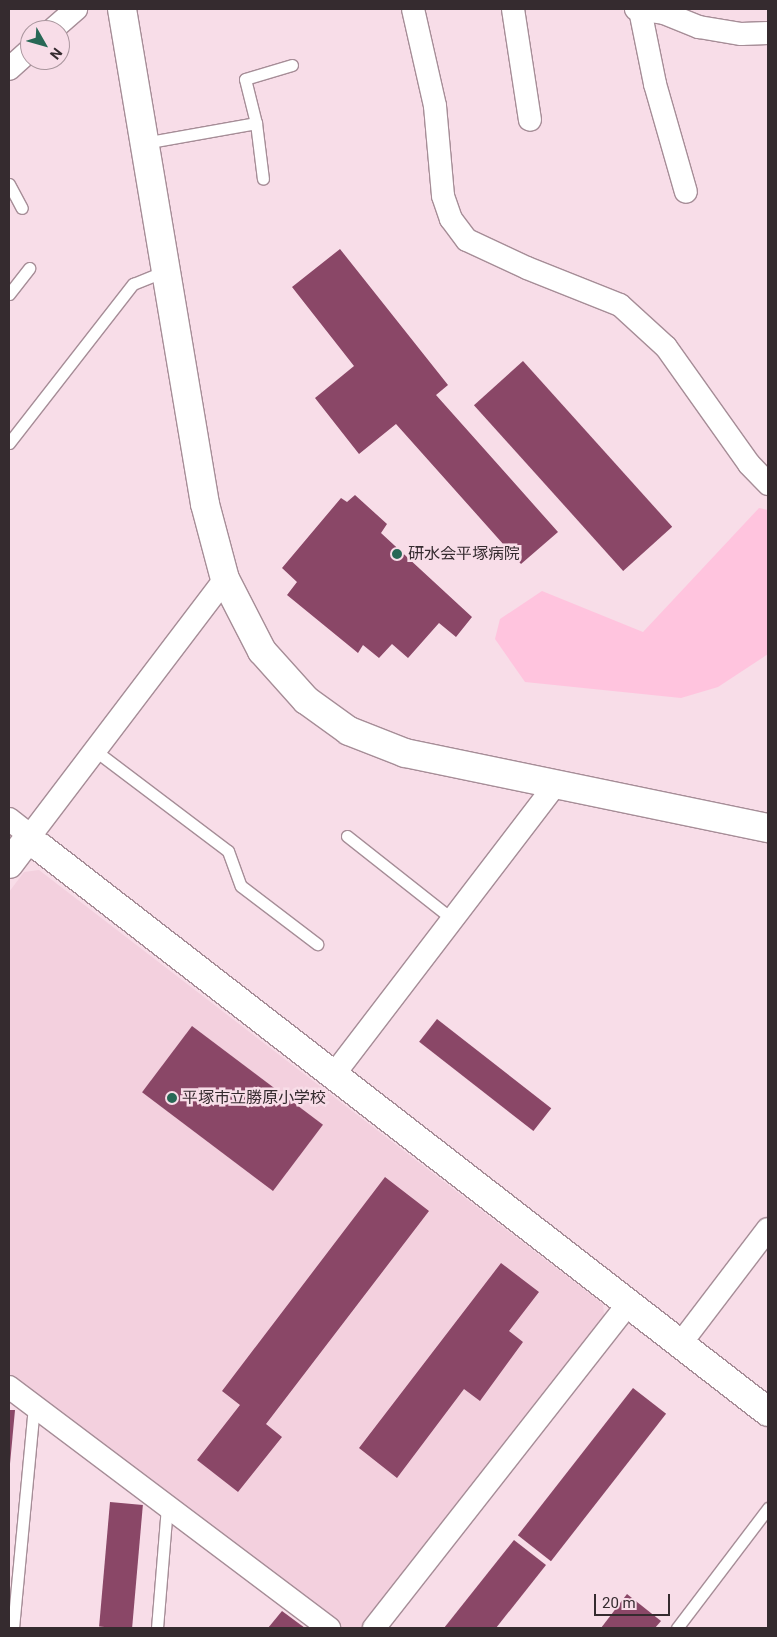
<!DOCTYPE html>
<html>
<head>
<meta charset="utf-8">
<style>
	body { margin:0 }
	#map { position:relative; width:777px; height:1637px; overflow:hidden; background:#f8dde8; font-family:Roboto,"Noto Sans JP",sans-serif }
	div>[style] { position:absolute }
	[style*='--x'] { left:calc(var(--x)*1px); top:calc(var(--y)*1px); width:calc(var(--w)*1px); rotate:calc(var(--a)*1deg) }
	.built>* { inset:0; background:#f3d0de }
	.green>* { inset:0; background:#ffc4de }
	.building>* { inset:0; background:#8a4767; transform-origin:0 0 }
	.roads { filter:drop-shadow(1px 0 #a68d97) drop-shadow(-1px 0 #a68d97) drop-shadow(0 1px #a68d97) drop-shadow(0 -1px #a68d97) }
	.lane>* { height:11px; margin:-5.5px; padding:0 5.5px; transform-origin:5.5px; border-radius:5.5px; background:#fff }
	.street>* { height:22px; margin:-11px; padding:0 11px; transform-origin:11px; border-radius:11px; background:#fff }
	.secondary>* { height:28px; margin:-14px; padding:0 14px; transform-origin:14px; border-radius:14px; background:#fff }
	.dots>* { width:14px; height:14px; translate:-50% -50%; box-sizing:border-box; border:2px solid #f8dde8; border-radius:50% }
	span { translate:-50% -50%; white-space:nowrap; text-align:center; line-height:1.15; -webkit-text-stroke:5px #f8dde8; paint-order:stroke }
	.poi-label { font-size:16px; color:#352b2f }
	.left { translate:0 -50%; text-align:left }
	.frame { position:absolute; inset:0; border:10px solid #352b2f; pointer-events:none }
	.north { position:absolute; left:20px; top:20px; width:50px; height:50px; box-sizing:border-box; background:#f8dde8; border:1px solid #aa969e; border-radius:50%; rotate:128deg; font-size:14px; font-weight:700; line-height:20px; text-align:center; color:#352b2f }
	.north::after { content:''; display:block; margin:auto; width:18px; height:22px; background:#286856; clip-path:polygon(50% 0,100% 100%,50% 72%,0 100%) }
	.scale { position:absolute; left:594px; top:1594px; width:76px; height:22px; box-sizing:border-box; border:2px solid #352b2f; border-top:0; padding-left:6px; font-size:15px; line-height:18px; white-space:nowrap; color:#352b2f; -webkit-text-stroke:4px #f8dde8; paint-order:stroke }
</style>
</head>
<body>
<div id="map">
	<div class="built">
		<div style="clip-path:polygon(39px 870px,603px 1304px,604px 1315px,361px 1628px,339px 1628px,9px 1376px,9px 892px,24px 872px)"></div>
	</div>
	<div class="green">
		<div style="clip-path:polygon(759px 508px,768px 510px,768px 654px,718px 687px,681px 698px,525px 682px,495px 639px,500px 619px,542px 591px,643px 632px)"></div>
	</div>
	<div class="building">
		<div style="clip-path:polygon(340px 249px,448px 385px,436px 395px,558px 532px,521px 564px,396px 424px,359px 454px,315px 398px,354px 366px,292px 287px)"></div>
		<div style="left:523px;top:361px;width:223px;height:66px;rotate:48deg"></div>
		<div style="clip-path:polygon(355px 495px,387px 524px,381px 533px,472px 617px,456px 637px,439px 623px,408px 658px,392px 644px,379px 658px,363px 645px,358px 653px,287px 595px,297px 582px,282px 568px,341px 498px,347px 502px)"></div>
		<div style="left:437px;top:1019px;width:145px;height:29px;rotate:38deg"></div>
		<div style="left:192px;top:1026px;width:164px;height:83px;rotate:37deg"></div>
		<div style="clip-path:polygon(385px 1177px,429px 1211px,266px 1424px,282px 1437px,238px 1492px,197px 1460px,240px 1405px,222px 1391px)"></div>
		<div style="clip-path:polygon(501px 1263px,539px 1292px,509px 1331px,523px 1342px,480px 1401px,464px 1389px,397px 1478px,359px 1448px)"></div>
		<div style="left:633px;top:1388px;width:42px;height:187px;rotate:38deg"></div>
		<div style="clip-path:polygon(9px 1410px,15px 1410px,10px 1464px,9px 1464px)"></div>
		<div style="left:110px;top:1502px;width:33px;height:125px;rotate:5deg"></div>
		<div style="clip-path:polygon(514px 1540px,546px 1565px,496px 1628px,444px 1628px)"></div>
		<div style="clip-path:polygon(627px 1594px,661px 1621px,655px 1628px,601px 1628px)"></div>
		<div style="clip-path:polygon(282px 1611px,305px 1628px,268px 1628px)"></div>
	</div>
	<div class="roads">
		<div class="lane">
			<div style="--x:256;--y:123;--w:45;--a:-104"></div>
			<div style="--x:245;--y:79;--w:49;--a:-16.6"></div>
			<div style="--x:144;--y:143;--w:114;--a:-10.1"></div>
			<div style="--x:256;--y:123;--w:56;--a:82.9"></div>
			<div style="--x:9;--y:184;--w:27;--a:62"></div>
			<div style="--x:9;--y:294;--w:33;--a:-52"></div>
			<div style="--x:9;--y:443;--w:202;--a:-52.1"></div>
			<div style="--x:133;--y:284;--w:35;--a:-22"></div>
			<div style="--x:97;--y:752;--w:164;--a:37.1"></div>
			<div style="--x:228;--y:851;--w:37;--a:70"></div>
			<div style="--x:241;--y:886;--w:96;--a:37.3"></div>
			<div style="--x:347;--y:836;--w:134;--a:38.3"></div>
			<div style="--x:13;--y:1628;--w:223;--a:-84.6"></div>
			<div style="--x:157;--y:1628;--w:122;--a:-85.3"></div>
			<div style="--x:677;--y:1628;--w:151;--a:-52.8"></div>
		</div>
		<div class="street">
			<div style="--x:413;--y:9;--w:99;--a:77.2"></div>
			<div style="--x:435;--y:106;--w:90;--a:84.9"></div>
			<div style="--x:443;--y:196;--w:24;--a:71"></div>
			<div style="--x:451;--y:219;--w:26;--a:53"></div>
			<div style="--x:467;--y:240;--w:66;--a:25"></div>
			<div style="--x:527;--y:268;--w:100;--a:21.7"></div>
			<div style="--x:620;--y:305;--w:62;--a:42.4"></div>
			<div style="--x:666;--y:347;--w:143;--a:54.6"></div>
			<div style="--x:749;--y:464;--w:28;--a:46"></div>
			<div style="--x:513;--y:9;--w:112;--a:81.3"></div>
			<div style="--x:636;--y:9;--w:28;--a:8"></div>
			<div style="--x:664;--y:13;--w:38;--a:22"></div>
			<div style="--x:699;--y:27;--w:43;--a:9.5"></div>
			<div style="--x:741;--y:34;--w:27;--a:-2"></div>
			<div style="--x:640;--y:10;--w:76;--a:78.5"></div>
			<div style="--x:655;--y:84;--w:112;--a:74"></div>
			<div style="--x:52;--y:30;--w:32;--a:-41"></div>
			<div style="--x:9;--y:69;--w:28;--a:-42"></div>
			<div style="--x:9;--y:819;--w:28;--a:38"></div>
			<div style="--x:27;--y:840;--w:328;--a:-52.8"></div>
			<div style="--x:335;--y:1073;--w:362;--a:-52.6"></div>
			<div style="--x:681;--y:1343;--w:143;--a:-52.7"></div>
			<div style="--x:9;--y:1387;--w:401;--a:37"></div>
			<div style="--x:374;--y:1628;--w:413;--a:-51.9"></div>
		</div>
		<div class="secondary">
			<div style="--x:122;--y:9;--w:502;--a:80.48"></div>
			<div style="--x:205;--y:504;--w:78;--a:75.1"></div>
			<div style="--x:225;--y:579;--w:81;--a:62.8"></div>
			<div style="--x:262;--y:651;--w:66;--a:48.1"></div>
			<div style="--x:306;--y:700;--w:53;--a:35.8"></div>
			<div style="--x:349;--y:731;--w:60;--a:21.4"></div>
			<div style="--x:405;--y:753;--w:371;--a:11.7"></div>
			<div style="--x:9;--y:864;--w:30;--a:-53"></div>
			<div style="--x:27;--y:840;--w:16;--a:30"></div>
			<div style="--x:41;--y:848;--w:920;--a:37.8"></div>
		</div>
	</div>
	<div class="dots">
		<div style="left:397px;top:554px;background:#286856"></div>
		<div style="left:172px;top:1098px;background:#286856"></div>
	</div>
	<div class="poi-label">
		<span class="left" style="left:408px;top:554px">研水会平塚病院</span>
		<span class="left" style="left:182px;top:1098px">平塚市立勝原小学校</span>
	</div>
	<div class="frame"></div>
	<div class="north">N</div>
	<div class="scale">20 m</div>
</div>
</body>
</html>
